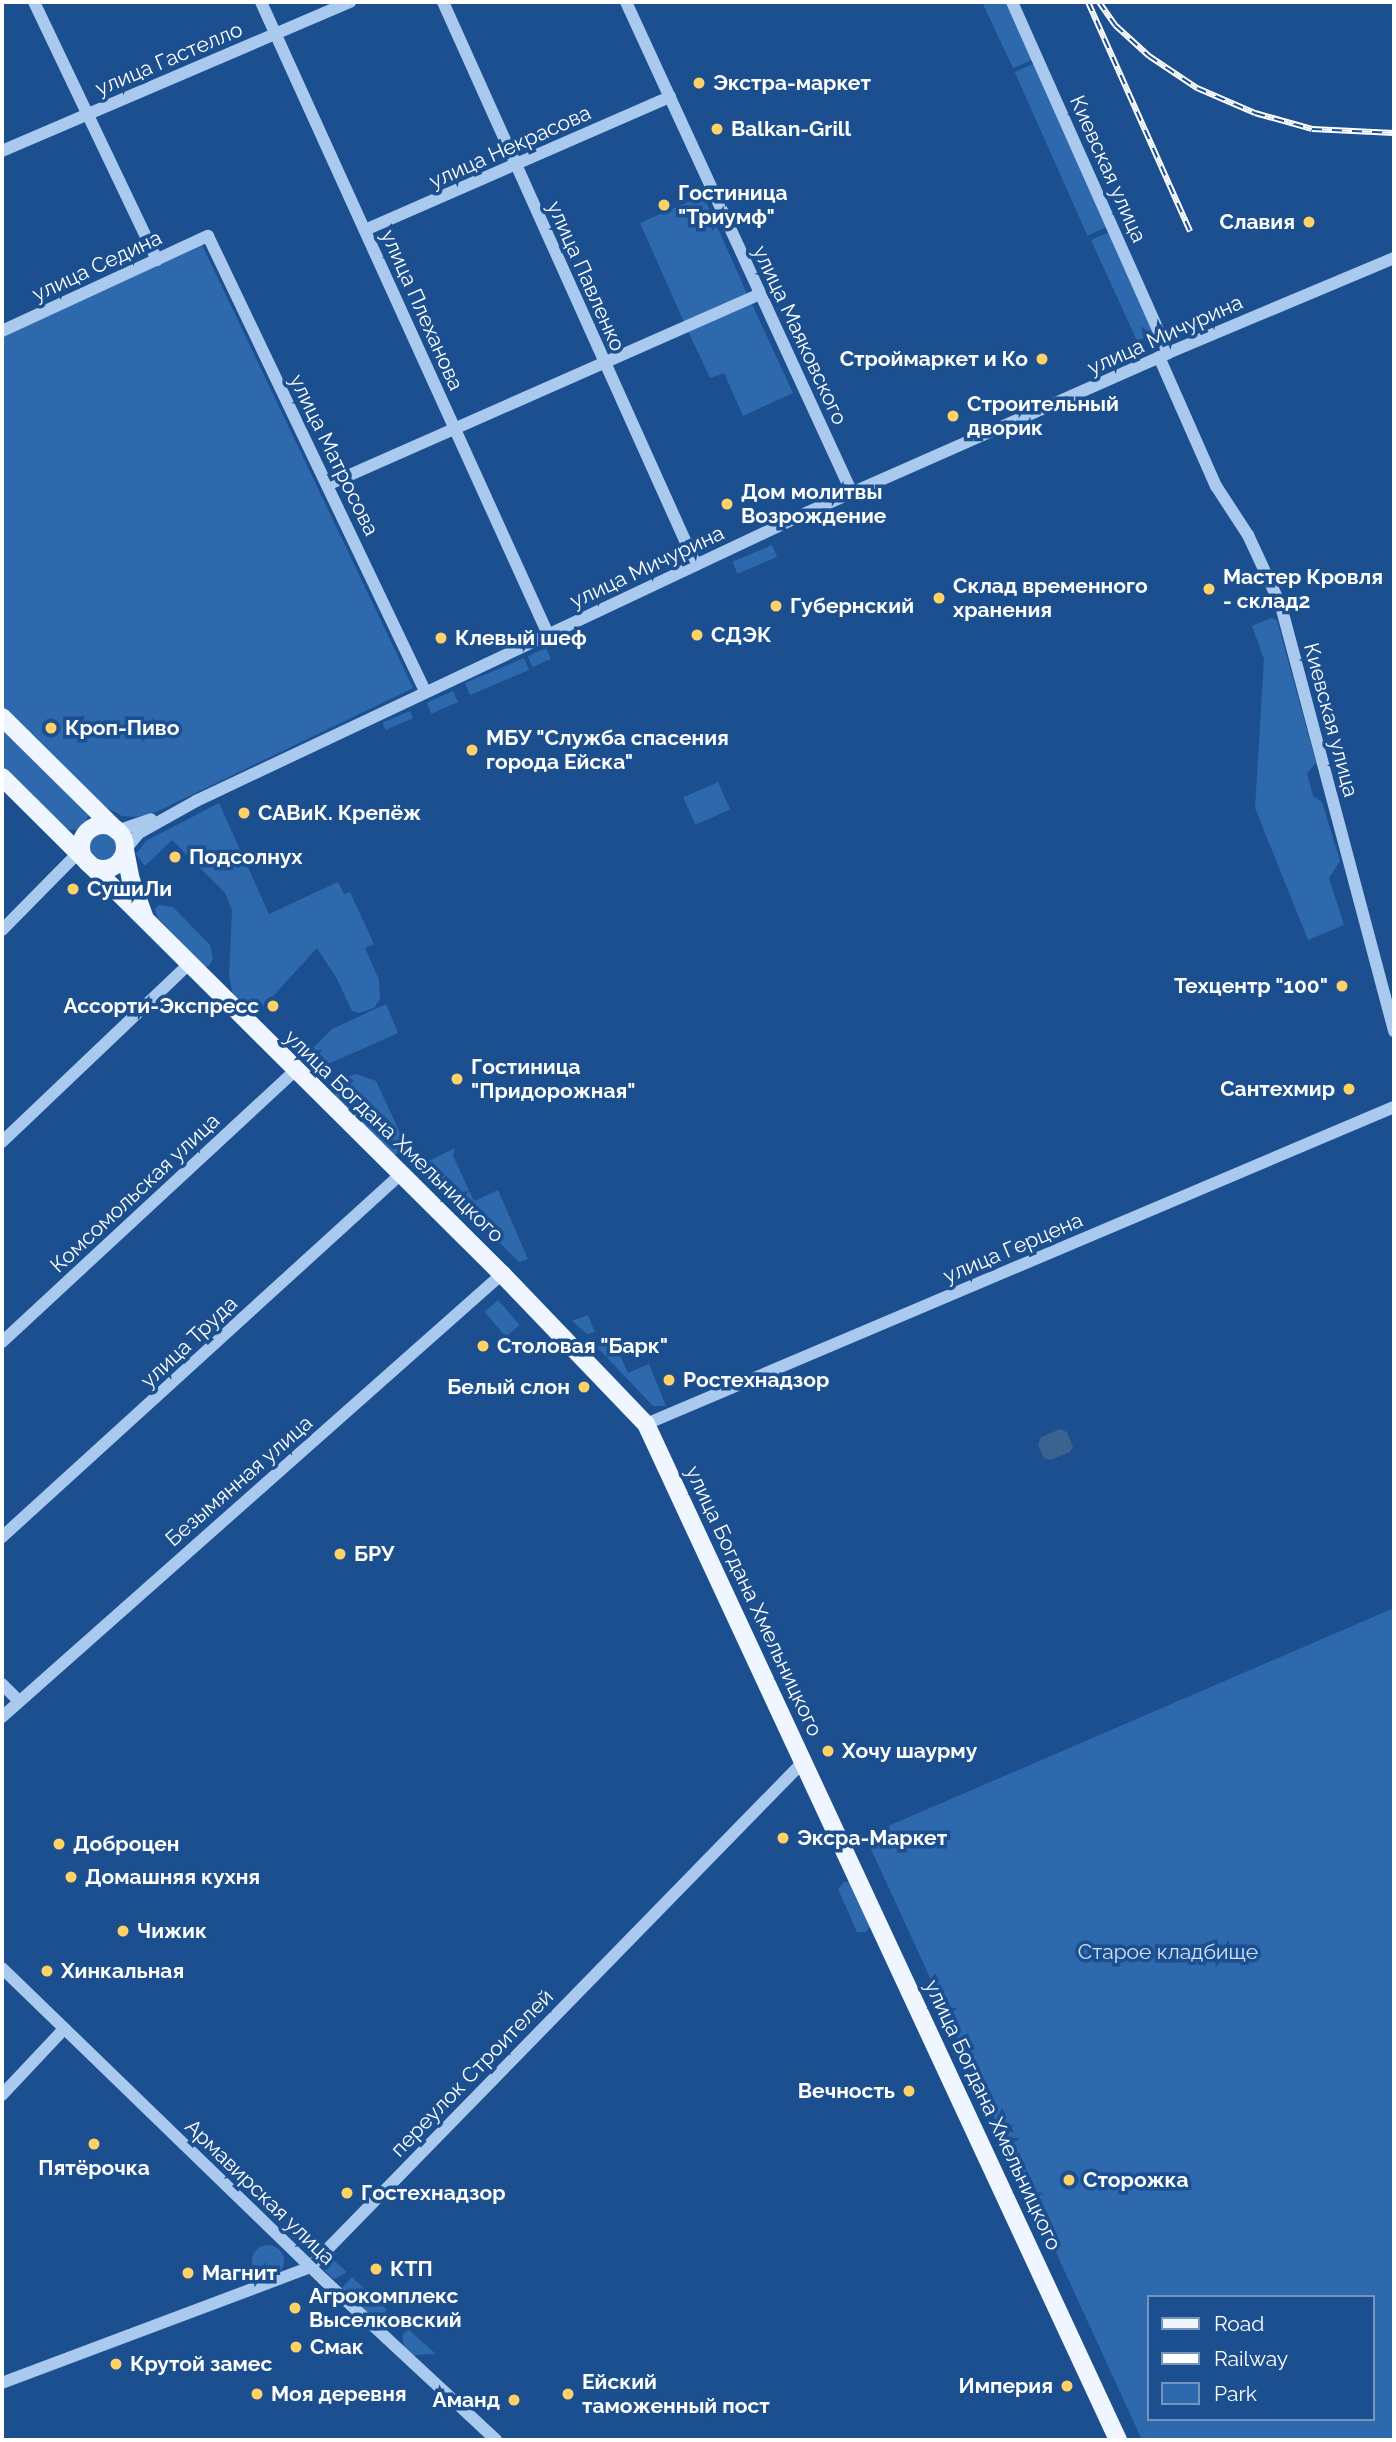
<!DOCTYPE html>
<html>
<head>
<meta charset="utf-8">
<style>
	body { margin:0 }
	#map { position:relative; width:1396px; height:2442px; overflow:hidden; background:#1b4f8f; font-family:Raleway,sans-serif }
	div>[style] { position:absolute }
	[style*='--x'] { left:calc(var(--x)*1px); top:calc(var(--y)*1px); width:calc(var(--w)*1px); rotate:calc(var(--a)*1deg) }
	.green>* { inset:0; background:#2e69ad; transform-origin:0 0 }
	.round { border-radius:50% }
	.water>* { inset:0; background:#3c6290 }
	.minor>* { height:12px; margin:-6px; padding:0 6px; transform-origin:6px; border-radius:6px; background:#a9c9ee }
	.major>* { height:18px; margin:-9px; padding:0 9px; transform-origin:9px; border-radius:9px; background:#f0f6ff }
	.major>.ring { margin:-9px; padding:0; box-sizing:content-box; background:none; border:18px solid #f0f6ff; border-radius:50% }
	.rail>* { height:6px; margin-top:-3px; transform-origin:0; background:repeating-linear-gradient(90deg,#1b4f8f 0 10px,#fff 0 20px); box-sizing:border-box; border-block:2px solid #fff }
	.dots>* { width:19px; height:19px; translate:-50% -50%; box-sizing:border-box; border:4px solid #1b4f8f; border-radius:50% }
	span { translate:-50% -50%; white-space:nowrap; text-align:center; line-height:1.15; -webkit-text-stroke:7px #1b4f8f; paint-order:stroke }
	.street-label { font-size:21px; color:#fff }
	.poi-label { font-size:21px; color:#fff; font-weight:700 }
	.left { translate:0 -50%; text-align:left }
	.right { translate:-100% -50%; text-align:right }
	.park-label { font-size:21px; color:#cfe3fa }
	.frame { position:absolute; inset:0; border:4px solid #fff; pointer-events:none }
	.legend { position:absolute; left:1147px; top:2295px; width:228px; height:126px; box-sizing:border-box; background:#1b4f8f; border:2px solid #7695bc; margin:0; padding:9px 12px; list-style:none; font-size:21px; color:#fff }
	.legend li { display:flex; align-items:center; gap:14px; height:35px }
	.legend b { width:35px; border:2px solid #7695bc }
</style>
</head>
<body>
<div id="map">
	<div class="green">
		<div style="clip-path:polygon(982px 2px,1005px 2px,1032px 60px,1013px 68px)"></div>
		<div style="left:1033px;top:64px;width:179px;height:20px;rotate:66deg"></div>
		<div style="left:703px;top:195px;width:110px;height:69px;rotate:66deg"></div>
		<div style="clip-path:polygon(1109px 232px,1152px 330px,1151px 335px,1137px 341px,1091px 240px)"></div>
		<div style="clip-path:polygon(202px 245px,413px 688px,156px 812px,136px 817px,122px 816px,102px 805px,32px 733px,27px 733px,2px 709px,2px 336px)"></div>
		<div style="clip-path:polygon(751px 302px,793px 393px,743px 416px,724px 373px,710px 378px,688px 331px)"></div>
		<div style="left:772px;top:545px;width:13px;height:43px;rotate:67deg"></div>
		<div style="clip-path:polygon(1271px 618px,1277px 620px,1316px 763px,1307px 773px,1313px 796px,1322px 802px,1340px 861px,1329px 878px,1344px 925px,1308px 940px,1255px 808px,1264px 659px,1252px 626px)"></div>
		<div style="left:546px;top:648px;width:12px;height:20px;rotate:66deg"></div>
		<div style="left:524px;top:658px;width:13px;height:64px;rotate:67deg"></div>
		<div style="left:453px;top:691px;width:12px;height:29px;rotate:66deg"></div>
		<div style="left:410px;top:711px;width:8px;height:30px;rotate:67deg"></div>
		<div style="clip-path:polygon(2px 727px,89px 814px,82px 829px,70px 830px,59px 825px,2px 766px)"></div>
		<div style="left:718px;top:782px;width:30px;height:38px;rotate:66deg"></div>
		<div style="clip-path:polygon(219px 803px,269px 914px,338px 882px,344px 894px,350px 892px,374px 944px,365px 948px,379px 980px,380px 999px,374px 1008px,359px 1013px,352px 1011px,337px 979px,317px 948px,253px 1018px,233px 995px,229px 976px,232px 910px,225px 893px,172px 840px,145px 866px,136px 854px,146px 841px)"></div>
		<div class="round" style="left:88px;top:832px;width:30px;height:30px"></div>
		<div style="clip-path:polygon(159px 905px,173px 907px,210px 945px,213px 958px,209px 966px,204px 967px,157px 917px,155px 909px)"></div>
		<div style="clip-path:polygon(386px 1004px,398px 1033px,315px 1070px,303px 1058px,332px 1029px)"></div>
		<div style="clip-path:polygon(356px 1074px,376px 1081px,406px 1146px,391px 1158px,333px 1100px,338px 1080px)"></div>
		<div style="clip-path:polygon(455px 1148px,453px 1156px,474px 1201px,498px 1190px,528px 1259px,519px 1262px,421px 1165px)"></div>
		<div style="left:498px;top:1300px;width:33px;height:18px;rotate:49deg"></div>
		<div style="clip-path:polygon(588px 1315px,595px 1332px,587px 1334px,572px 1321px)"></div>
		<div style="clip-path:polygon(612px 1337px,628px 1373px,649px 1364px,666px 1406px,653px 1406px,596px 1346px,599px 1342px)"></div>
		<div style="clip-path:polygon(evenodd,1394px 1608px,1394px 2440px,1142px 2440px,865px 1836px,1394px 1608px,1149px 2297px,1373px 2297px,1373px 2419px,1149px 2419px,1149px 2297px)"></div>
		<div style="clip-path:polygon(844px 1882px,852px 1882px,871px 1925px,866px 1932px,857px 1932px,838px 1889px)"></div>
		<div style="clip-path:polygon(301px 2228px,319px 2246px,307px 2246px,293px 2237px)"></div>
		<div class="round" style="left:252px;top:2245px;width:32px;height:32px"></div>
		<div style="clip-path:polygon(329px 2256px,347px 2272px,334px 2279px,325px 2271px)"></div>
		<div style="clip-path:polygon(352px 2277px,387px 2310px,381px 2317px,370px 2315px,342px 2288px)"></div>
		<div style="clip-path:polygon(408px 2329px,436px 2354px,414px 2355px,404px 2346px,402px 2336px)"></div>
	</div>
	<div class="water">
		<div style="clip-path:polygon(1060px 1429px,1067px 1432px,1073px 1447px,1070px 1452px,1051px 1460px,1044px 1458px,1038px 1445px,1041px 1437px)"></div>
	</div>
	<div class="minor">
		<div style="--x:34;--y:2;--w:286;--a:64.5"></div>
		<div style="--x:261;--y:2;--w:694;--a:65.58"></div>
		<div style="--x:443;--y:2;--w:617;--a:65.8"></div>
		<div style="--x:626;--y:2;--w:541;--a:65.28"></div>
		<div style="--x:1012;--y:2;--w:384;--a:66"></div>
		<div style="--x:2;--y:151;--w:379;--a:-23.2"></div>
		<div style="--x:365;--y:230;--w:333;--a:-23.6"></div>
		<div style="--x:2;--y:331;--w:227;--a:-24.8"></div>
		<div style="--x:208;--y:236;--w:504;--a:64.5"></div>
		<div style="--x:1159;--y:357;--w:141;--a:66.2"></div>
		<div style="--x:1216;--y:486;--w:59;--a:56.9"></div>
		<div style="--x:1248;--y:535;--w:78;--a:65.1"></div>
		<div style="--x:1281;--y:606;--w:440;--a:75.1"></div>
		<div style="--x:327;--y:485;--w:473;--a:-23.8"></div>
		<div style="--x:117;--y:831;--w:36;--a:-19"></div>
		<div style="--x:125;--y:850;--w:22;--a:-51"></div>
		<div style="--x:139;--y:833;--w:65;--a:-29.3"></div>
		<div style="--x:196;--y:801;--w:675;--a:-25.27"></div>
		<div style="--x:806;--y:513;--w:396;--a:-23.8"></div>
		<div style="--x:1168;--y:353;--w:245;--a:-22.8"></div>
		<div style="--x:2;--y:930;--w:108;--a:-45.4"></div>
		<div style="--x:2;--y:1142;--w:257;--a:-43.6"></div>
		<div style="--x:2;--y:1342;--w:399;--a:-42.8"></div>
		<div style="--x:646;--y:1424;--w:812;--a:-22.97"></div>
		<div style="--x:2;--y:1537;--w:541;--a:-42.3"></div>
		<div style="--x:2;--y:1684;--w:24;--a:45"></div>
		<div style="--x:2;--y:1717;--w:668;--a:-41.54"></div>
		<div style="--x:2;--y:1968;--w:448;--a:44.1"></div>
		<div style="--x:324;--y:2280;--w:235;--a:42.9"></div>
		<div style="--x:2;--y:2095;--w:91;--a:-46.8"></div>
		<div style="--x:2;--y:2383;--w:329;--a:-20.6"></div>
		<div style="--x:310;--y:2267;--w:707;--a:-45.69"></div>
	</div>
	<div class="major">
		<div style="--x:2;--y:717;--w:162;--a:44.7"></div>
		<div style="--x:2;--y:777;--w:705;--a:44.83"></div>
		<div style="--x:502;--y:1274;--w:208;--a:46.2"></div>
		<div style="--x:646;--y:1424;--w:1120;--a:65.08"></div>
		<div class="ring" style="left:81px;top:825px;width:26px;height:26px"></div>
		<div style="--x:125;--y:850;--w:31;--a:79"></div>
		<div style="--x:131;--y:880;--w:38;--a:70"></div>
	</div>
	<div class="rail">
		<div style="--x:1088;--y:2;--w:251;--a:66"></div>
		<div style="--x:1099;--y:2;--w:28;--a:55"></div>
		<div style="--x:1115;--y:25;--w:46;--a:42.4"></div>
		<div style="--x:1149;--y:56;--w:58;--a:33.7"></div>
		<div style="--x:1197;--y:88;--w:63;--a:23.3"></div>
		<div style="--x:1255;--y:113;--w:59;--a:15.7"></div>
		<div style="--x:1312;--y:129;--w:82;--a:2.8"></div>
	</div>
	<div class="dots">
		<div style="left:699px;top:83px;background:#ffd166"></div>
		<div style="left:717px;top:129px;background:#ffd166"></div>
		<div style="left:664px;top:205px;background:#ffd166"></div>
		<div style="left:1309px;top:222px;background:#ffd166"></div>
		<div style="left:1042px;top:359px;background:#ffd166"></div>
		<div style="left:953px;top:416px;background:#ffd166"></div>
		<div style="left:727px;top:504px;background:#ffd166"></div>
		<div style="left:1209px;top:589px;background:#ffd166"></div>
		<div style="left:939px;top:598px;background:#ffd166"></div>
		<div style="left:776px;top:606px;background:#ffd166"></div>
		<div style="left:697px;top:635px;background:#ffd166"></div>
		<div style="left:441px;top:638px;background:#ffd166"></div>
		<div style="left:51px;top:728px;background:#ffd166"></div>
		<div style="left:472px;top:750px;background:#ffd166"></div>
		<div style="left:244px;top:813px;background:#ffd166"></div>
		<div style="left:175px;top:857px;background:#ffd166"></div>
		<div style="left:73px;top:889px;background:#ffd166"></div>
		<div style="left:1342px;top:986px;background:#ffd166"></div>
		<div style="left:273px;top:1006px;background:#ffd166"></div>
		<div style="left:457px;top:1079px;background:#ffd166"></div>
		<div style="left:1349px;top:1089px;background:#ffd166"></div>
		<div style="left:483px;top:1346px;background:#ffd166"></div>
		<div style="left:669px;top:1380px;background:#ffd166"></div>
		<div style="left:584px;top:1387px;background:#ffd166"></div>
		<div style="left:340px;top:1554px;background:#ffd166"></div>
		<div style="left:828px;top:1751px;background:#ffd166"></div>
		<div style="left:783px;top:1838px;background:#ffd166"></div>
		<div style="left:59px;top:1844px;background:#ffd166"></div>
		<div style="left:71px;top:1877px;background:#ffd166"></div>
		<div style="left:123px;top:1931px;background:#ffd166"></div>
		<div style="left:47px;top:1971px;background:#ffd166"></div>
		<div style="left:909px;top:2091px;background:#ffd166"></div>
		<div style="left:94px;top:2144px;background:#ffd166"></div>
		<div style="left:1069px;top:2180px;background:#ffd166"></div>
		<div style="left:347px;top:2193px;background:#ffd166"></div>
		<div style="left:376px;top:2269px;background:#ffd166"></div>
		<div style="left:188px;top:2273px;background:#ffd166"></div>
		<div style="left:295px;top:2308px;background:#ffd166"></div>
		<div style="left:296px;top:2347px;background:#ffd166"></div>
		<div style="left:116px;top:2364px;background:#ffd166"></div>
		<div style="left:1067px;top:2386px;background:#ffd166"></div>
		<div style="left:257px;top:2394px;background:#ffd166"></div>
		<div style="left:568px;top:2394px;background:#ffd166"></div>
		<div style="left:514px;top:2400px;background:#ffd166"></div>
	</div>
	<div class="street-label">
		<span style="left:169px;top:59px;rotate:-23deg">улица Гастелло</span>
		<span style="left:510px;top:147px;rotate:-24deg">улица Некрасова</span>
		<span style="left:1108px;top:169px;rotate:66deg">Киевская улица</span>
		<span style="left:97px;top:266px;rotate:-25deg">улица Седина</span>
		<span style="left:586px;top:276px;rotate:66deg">улица Павленко</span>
		<span style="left:422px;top:310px;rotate:66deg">улица Плеханова</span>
		<span style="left:800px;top:335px;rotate:65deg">улица Маяковского</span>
		<span style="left:1165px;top:335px;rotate:-24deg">улица Мичурина</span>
		<span style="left:334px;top:455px;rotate:64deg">улица Матросова</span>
		<span style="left:647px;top:567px;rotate:-25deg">улица Мичурина</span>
		<span style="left:1331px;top:720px;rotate:75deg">Киевская улица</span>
		<span style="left:394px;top:1136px;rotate:44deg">улица Богдана Хмельницкого</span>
		<span style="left:135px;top:1193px;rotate:-43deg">Комсомольская улица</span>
		<span style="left:1013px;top:1248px;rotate:-23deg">улица Герцена</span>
		<span style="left:189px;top:1342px;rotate:-43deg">улица Труда</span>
		<span style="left:239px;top:1481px;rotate:-41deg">Безымянная улица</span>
		<span style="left:754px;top:1601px;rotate:65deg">улица Богдана Хмельницкого</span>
		<span style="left:472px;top:2073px;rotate:-46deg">переулок Строителей</span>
		<span style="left:993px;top:2115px;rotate:65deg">улица Богдана Хмельницкого</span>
		<span style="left:260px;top:2192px;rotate:44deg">Армавирская улица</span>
	</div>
	<div class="poi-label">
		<span class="left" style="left:713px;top:83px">Экстра-маркет</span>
		<span class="left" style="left:731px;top:129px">Balkan-Grill</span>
		<span class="left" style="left:678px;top:205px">Гостиница<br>"Триумф"</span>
		<span class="right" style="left:1295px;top:222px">Славия</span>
		<span class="right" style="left:1028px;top:359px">Строймаркет и Ко</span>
		<span class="left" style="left:967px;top:416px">Строительный<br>дворик</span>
		<span class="left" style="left:741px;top:504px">Дом молитвы<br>Возрождение</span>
		<span class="left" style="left:1223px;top:589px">Мастер Кровля<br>- склад2</span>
		<span class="left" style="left:953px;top:598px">Склад временного<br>хранения</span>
		<span class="left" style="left:790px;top:606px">Губернский</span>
		<span class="left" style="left:711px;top:635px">СДЭК</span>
		<span class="left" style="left:455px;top:638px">Клевый шеф</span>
		<span class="left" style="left:65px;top:728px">Кроп-Пиво</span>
		<span class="left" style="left:486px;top:750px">МБУ "Служба спасения<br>города Ейска"</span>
		<span class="left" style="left:258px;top:813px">САВиК. Крепёж</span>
		<span class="left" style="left:189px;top:857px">Подсолнух</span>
		<span class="left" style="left:87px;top:889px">СушиЛи</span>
		<span class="right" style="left:1328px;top:986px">Техцентр "100"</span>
		<span class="right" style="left:259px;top:1006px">Ассорти-Экспресс</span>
		<span class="left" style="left:471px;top:1079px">Гостиница<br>"Придорожная"</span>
		<span class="right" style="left:1335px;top:1089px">Сантехмир</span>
		<span class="left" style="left:497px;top:1346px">Столовая "Барк"</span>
		<span class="left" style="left:683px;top:1380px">Ростехнадзор</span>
		<span class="right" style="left:570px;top:1387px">Белый слон</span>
		<span class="left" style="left:354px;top:1554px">БРУ</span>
		<span class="left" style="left:842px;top:1751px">Хочу шаурму</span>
		<span class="left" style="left:797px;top:1838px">Эксра-Маркет</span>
		<span class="left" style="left:73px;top:1844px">Доброцен</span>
		<span class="left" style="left:85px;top:1877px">Домашняя кухня</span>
		<span class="left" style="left:137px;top:1931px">Чижик</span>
		<span class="left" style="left:61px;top:1971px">Хинкальная</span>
		<span class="right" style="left:895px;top:2091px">Вечность</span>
		<span style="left:94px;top:2168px">Пятёрочка</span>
		<span class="left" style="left:1083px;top:2180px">Сторожка</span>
		<span class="left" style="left:361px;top:2193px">Гостехнадзор</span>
		<span class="left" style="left:390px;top:2269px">КТП</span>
		<span class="left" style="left:202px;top:2273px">Магнит</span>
		<span class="left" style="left:309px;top:2308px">Агрокомплекс<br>Выселковский</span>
		<span class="left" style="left:310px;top:2347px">Смак</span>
		<span class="left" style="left:130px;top:2364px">Крутой замес</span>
		<span class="left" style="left:582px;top:2394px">Ейский<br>таможенный пост</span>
		<span class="right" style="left:1053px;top:2386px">Империя</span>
		<span class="left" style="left:271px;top:2394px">Моя деревня</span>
		<span class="right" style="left:500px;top:2400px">Аманд</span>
	</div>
	<div class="park-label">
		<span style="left:1168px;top:1952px">Старое кладбище</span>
	</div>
	<div class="frame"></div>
	<ul class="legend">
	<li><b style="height:9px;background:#f0f6ff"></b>Road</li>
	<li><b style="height:9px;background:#fff"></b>Railway</li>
	<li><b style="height:19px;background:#2e69ad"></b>Park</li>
	</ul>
</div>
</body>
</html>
